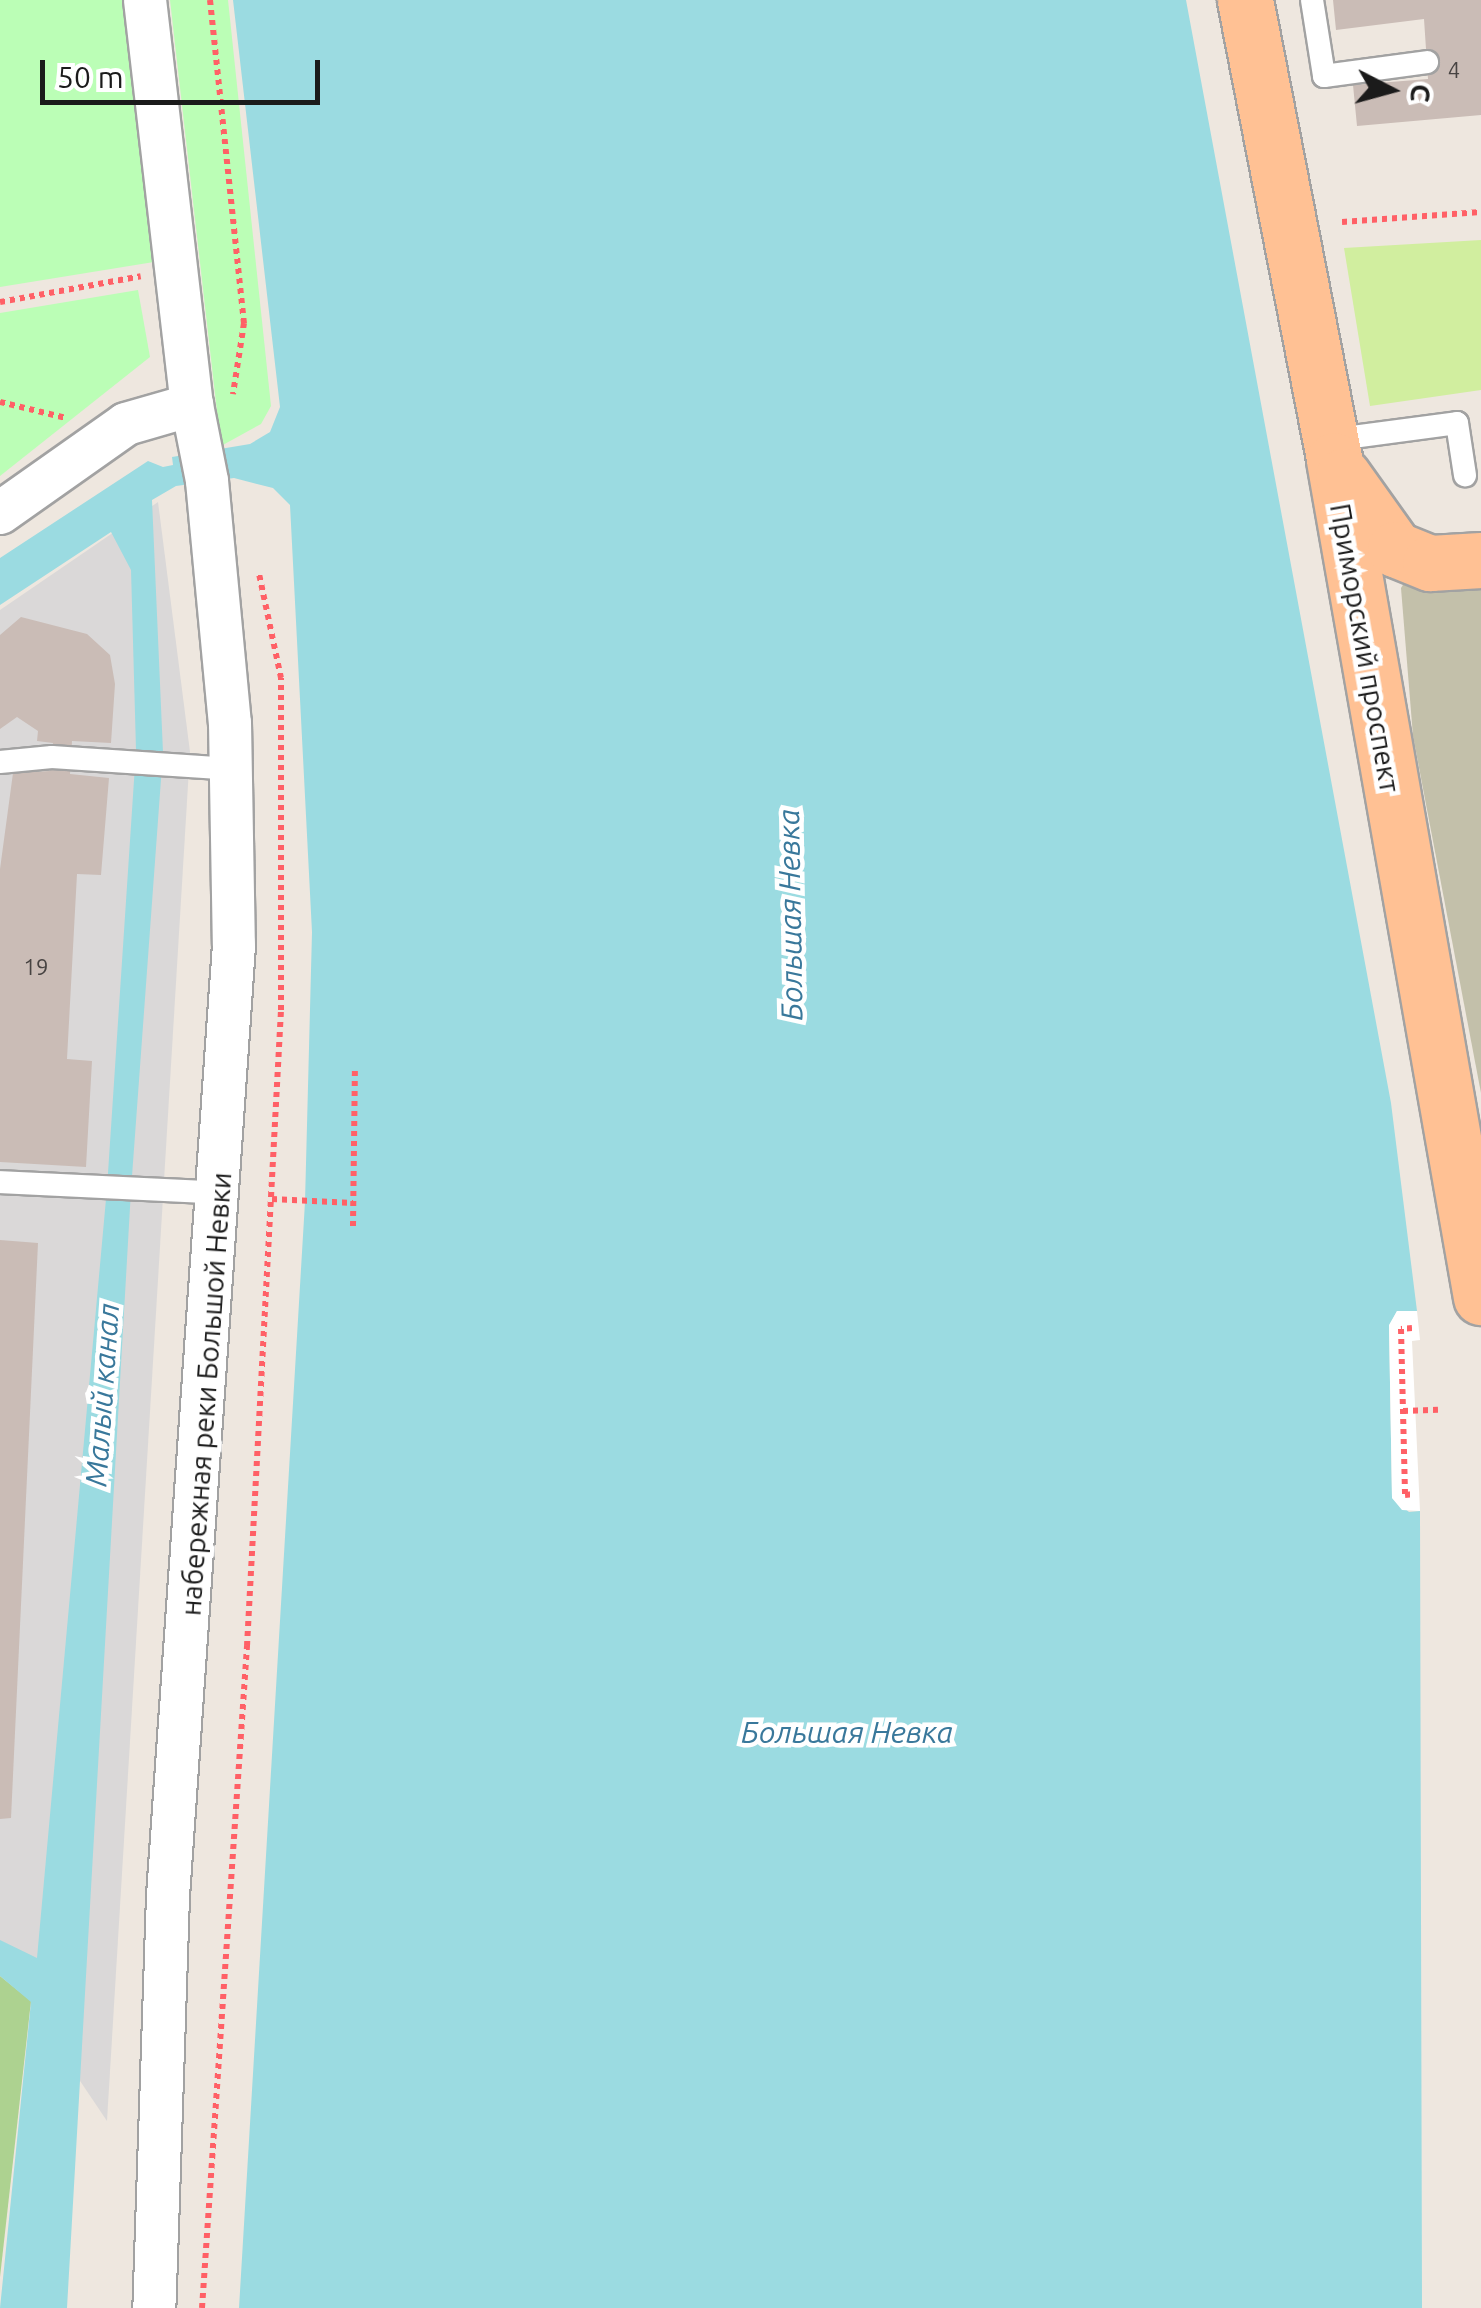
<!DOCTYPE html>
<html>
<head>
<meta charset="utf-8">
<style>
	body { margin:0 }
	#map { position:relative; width:1481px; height:2308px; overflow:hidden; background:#eee7df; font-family:Ubuntu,sans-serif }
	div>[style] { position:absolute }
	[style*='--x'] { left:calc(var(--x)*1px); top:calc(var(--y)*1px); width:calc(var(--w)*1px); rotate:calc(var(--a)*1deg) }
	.residential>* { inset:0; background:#dad8d8 }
	.construction>* { inset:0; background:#c3c0aa }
	.grass>* { inset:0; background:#d1ee9f }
	.forest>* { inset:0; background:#add290 }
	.park>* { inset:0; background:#bbfeb6 }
	.water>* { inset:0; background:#9bdbe1 }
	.pier>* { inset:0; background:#fff }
	.building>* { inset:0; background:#cabcb6 }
	.path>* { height:6px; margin-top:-3px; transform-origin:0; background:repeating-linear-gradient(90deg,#ff6066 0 5px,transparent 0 10px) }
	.roads { filter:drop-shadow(2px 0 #a2a2a2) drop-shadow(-2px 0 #a2a2a2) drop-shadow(0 2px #a2a2a2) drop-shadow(0 -2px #a2a2a2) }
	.service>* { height:22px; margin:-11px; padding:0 11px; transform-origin:11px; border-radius:11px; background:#fff }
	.minor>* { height:42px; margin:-21px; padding:0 21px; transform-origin:21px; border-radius:21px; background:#fff }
	.primary>* { height:55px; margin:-27.5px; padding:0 27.5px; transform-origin:27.5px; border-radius:27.5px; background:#ffc194 }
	span { translate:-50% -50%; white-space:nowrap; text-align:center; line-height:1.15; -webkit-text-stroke:9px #fff; paint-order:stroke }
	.number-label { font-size:22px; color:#474342 }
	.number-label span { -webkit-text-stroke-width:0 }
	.street-label { font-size:28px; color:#1b1b1b }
	.water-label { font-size:30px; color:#39789b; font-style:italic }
	.north { position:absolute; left:1341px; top:40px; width:100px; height:100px; -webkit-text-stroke:8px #fff; paint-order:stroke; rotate:96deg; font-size:28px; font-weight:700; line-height:40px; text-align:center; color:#1b1b1b }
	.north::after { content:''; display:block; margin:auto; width:35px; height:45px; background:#1b1b1b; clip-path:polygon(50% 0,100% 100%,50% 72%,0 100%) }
	.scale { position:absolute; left:40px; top:60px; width:280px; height:45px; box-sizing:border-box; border:5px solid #1b1b1b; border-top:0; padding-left:12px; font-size:30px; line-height:35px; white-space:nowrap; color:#1b1b1b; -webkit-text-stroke:8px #fff; paint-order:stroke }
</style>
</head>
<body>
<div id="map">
	<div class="residential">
		<div style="clip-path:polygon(158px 502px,190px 752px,107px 2121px,0 1962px,0 610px)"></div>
	</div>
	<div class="construction">
		<div style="clip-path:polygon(1409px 575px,1481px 582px,1481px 1093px,1413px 736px,1401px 588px)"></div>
	</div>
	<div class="grass">
		<div style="clip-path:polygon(1481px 240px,1481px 390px,1370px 406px,1344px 248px)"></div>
	</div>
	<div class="forest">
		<div style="clip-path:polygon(0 1976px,31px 2001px,0 2277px)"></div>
	</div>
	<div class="park">
		<div style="clip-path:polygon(0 0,125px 0,160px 261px,0 287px)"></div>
		<div style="clip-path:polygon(170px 0,228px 0,271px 406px,261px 424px,221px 446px)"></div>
		<div style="clip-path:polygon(138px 290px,150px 357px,0 476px,0 313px)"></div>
	</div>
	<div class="water">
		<div style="clip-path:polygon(233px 0,1186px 0,1391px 1103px,1417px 1311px,1397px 1311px,1389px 1326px,1392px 1498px,1409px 1512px,1420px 1511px,1422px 2308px,239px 2308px,305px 1202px,312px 932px,290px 505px,273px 488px,234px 478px,176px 486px,152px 500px,163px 752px,131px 1190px,67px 2308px,0 2308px,31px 2002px,0 1976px,0 1940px,37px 1958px,107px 1188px,136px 750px,131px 570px,111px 532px,0 605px,0 558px,148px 461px,163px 467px,173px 465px,172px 457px,250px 444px,270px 432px,280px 407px)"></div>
	</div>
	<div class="pier">
		<div style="clip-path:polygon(1397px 1311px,1417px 1311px,1420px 1340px,1412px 1341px,1420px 1511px,1402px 1510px,1392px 1498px,1389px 1325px)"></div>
	</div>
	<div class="building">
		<div style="clip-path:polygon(1333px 0,1481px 0,1481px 115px,1357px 126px,1353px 85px,1428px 79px,1424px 19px,1336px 30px)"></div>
		<div style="clip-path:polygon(21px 617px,87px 634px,110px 655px,115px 684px,111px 743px,72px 741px,70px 774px,109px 778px,101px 875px,77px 874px,67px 1059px,92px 1061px,86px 1167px,0 1162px,0 869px,13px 773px,50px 771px,53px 743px,37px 741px,38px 731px,17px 717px,0 729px,0 635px)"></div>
		<div style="clip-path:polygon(0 1240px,38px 1243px,11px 1818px,0 1819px)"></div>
	</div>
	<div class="path">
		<div style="--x:210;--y:0;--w:325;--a:84"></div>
		<div style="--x:244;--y:323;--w:72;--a:98.8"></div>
		<div style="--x:1342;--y:222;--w:139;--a:-4.1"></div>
		<div style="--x:0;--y:302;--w:143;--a:-10.4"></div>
		<div style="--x:0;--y:402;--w:68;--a:13.6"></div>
		<div style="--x:272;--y:1199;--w:81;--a:2.8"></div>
		<div style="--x:353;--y:1226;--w:159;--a:-89.3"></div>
		<div style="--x:1412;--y:1328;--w:11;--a:175"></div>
		<div style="--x:1401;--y:1329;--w:166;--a:88.6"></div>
		<div style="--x:1405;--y:1495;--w:9;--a:-6"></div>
		<div style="--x:1403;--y:1411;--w:35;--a:-2"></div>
		<div style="--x:202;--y:2308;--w:664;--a:-86.11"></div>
		<div style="--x:247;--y:1646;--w:637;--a:-86.94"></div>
		<div style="--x:281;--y:1010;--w:332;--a:-90"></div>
		<div style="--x:281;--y:678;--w:106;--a:-101.9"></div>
	</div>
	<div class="roads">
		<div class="service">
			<div style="--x:1312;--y:0;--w:77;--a:81"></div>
			<div style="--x:1324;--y:76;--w:104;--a:-7.7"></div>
			<div style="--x:1330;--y:440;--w:128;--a:-7.6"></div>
			<div style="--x:1457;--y:423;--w:53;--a:81.3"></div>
			<div style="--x:0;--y:762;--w:52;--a:-5.5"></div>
			<div style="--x:52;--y:757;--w:179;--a:3.8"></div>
			<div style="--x:0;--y:1182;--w:221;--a:2.8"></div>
		</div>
		<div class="minor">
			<div style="--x:145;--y:0;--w:408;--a:83.4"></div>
			<div style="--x:192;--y:405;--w:77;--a:78.8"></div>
			<div style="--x:207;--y:481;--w:243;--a:84.6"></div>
			<div style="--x:230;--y:723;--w:222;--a:89"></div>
			<div style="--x:234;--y:945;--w:953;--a:93.97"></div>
			<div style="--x:168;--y:1896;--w:412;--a:91.9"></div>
			<div style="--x:0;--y:513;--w:154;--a:-35.2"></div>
			<div style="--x:126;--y:424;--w:69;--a:-16.1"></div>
		</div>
		<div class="primary">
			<div style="--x:1245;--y:0;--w:469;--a:79"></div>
			<div style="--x:1334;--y:460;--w:850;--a:80.04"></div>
			<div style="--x:1343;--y:476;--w:90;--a:54.5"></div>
			<div style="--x:1395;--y:549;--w:38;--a:22"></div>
			<div style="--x:1430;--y:563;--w:51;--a:-3.4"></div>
		</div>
	</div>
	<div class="number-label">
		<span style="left:1454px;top:70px">4</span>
		<span style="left:36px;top:967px">19</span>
	</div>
	<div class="street-label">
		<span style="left:1365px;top:648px;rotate:80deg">Приморский проспект</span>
		<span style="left:206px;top:1394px;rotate:-86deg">набережная реки Большой Невки</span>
	</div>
	<div class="water-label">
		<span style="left:790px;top:915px;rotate:-91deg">Большая Невка</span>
		<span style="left:102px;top:1395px;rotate:-86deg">Малый канал</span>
		<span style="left:847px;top:1732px">Большая Невка</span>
	</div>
	<div class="north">С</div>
	<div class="scale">50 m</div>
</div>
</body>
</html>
